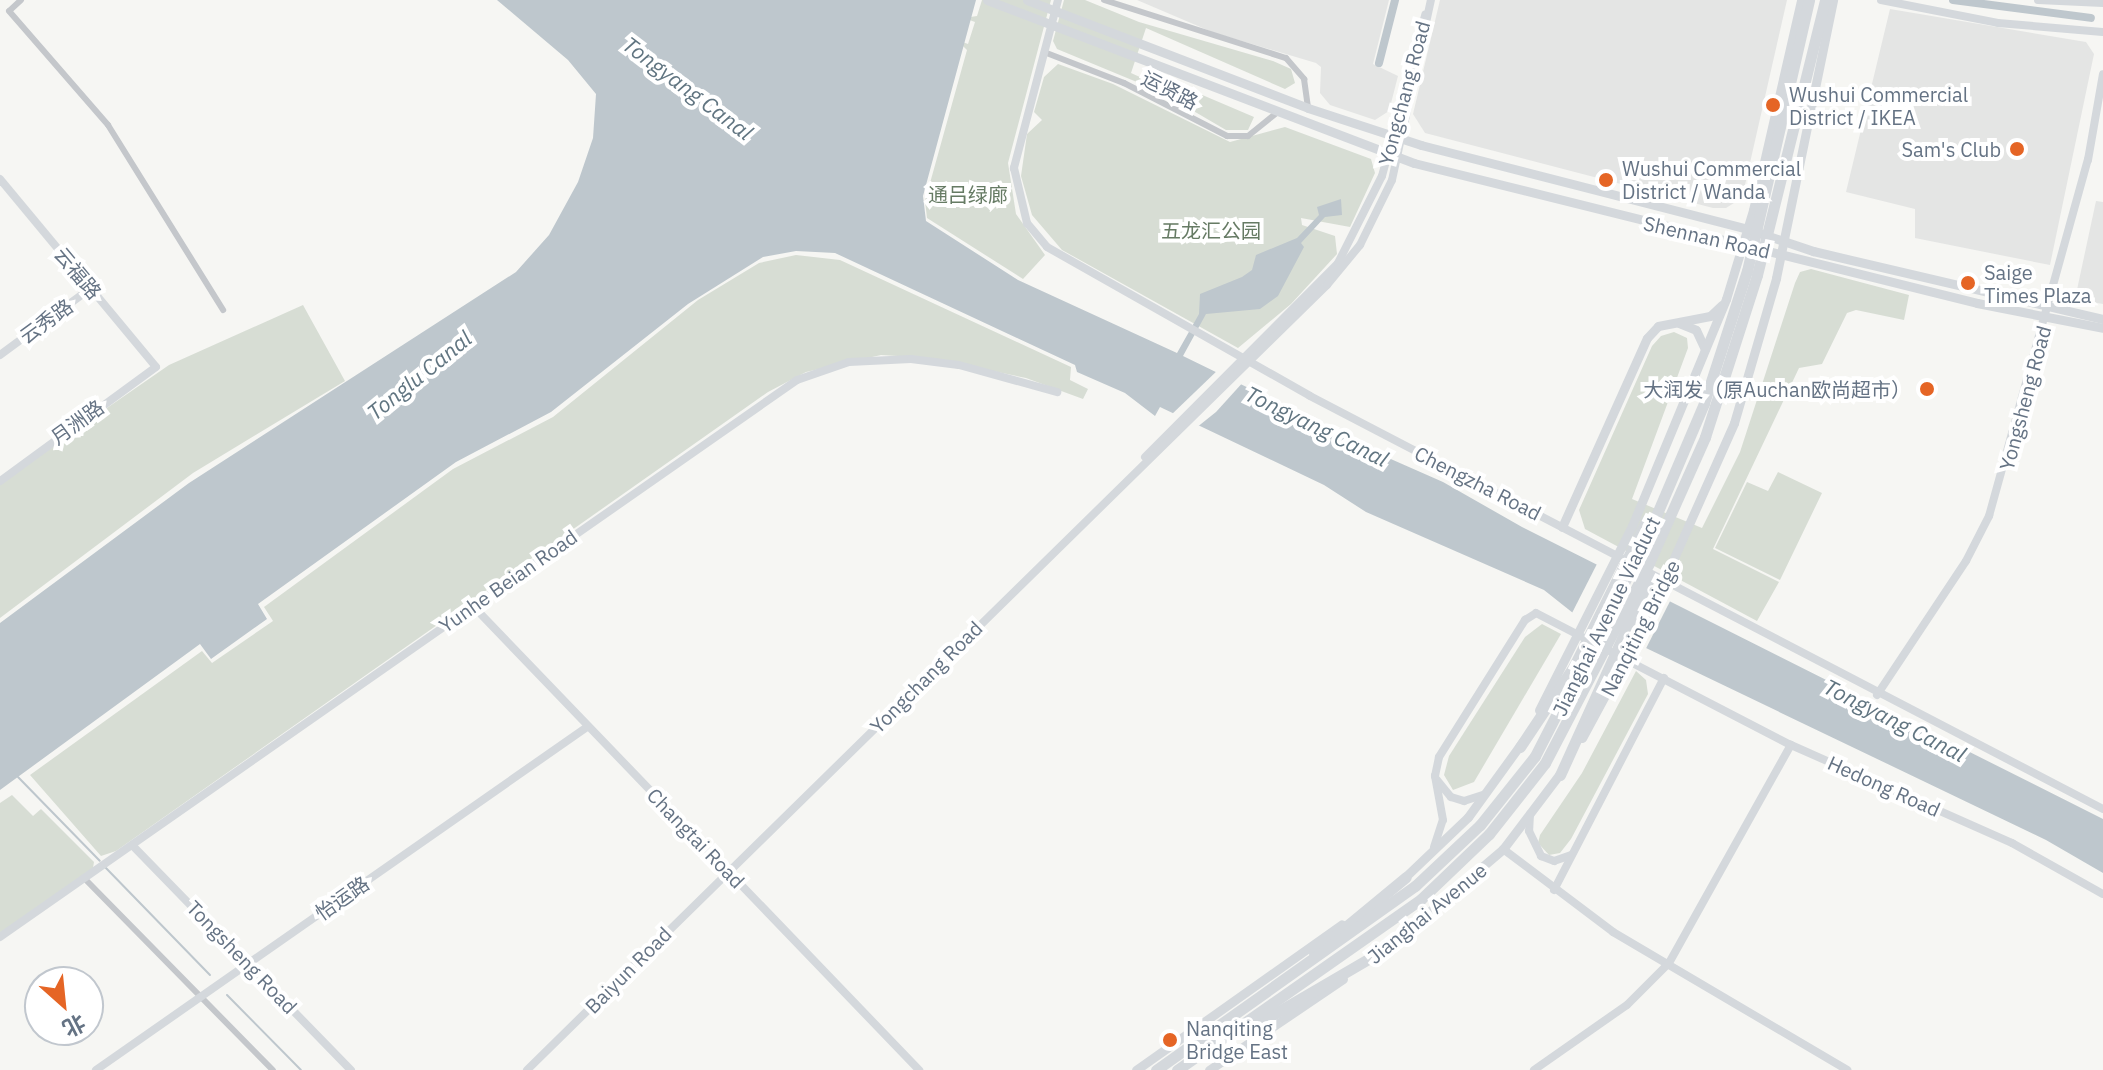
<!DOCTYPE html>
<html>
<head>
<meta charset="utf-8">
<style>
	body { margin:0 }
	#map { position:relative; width:2103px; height:1070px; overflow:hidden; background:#f6f6f3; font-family:"IBM Plex Sans","Noto Sans SC",sans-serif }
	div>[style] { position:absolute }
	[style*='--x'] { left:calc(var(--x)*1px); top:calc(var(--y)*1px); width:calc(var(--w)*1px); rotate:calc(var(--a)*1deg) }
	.built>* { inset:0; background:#e4e5e4 }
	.green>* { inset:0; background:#d7ddd4 }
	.water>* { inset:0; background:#bec7cd }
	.pier>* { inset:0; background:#f6f6f3; transform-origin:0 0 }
	.stream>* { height:2px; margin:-1px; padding:0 1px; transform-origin:1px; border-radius:1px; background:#bec7cd }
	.canal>* { height:8px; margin:-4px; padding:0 4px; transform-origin:4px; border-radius:4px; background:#bec7cd }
	.street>* { height:6px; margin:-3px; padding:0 3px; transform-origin:3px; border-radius:3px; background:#c4c7cb }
	.secondary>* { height:8px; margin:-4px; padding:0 4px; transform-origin:4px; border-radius:4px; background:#d4d8dc }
	.primary>* { height:9px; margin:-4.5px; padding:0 4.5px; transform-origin:4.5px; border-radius:4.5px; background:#d4d8dc }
	.highway>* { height:11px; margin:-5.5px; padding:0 5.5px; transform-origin:5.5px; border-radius:5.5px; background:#d4d8dc }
	.dots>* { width:22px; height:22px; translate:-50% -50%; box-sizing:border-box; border:4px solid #fff; border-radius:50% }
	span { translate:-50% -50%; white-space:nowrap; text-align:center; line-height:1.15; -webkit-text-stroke:8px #fff; paint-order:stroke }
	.street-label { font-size:20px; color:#657384 }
	.poi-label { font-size:20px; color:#657384 }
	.left { translate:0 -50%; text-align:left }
	.right { translate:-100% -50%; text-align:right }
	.park-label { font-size:20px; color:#667b64 }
	.water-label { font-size:22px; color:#617581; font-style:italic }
	.north { position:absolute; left:24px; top:966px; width:80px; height:80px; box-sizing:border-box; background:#fff; border:2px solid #c1c7ce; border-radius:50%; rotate:153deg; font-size:22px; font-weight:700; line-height:32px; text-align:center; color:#657384 }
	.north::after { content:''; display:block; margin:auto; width:28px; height:36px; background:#e56525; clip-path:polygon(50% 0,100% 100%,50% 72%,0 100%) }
</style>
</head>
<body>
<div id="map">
	<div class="built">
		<div style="clip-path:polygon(1137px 0,1389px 0,1373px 64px,1398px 76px,1389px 111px,1375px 120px,1330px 105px,1320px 93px,1321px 67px,1316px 63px,1212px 32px)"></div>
		<div style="clip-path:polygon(1440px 0,1787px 0,1742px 198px,1726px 208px,1713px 208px,1425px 133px,1413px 114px)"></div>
		<div style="clip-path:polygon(1890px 9px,2086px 42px,2094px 54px,2050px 265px,1915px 238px,1915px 209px,1846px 192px)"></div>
		<div style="clip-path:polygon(2096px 201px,2103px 202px,2103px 304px,2075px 299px)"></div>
	</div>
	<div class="green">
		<div style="clip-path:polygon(982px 0,1051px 0,1008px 163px,1016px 214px,1045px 255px,1023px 279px,927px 218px,925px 201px,967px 50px,957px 40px,968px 44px,975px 22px,964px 18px,977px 16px)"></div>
		<div style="clip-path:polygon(1064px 0,1085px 0,1139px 22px,1273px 61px,1291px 69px,1295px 83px,1285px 89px,1146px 28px,1131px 73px,1142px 78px,1146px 71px,1254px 117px,1248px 130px,1226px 130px,1161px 92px,1057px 49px,1053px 41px)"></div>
		<div style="clip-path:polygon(1058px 64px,1113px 84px,1230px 142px,1285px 127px,1371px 159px,1375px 173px,1350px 227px,1301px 218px,1302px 225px,1335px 236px,1337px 254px,1291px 304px,1238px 348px,1062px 250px,1032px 215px,1021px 176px,1027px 134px,1042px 120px,1034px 112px,1044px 77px)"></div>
		<div style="clip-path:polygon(796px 255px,840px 260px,1071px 367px,1070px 380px,1088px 389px,1083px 399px,1026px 378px,930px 358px,881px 355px,806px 372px,768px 392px,116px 851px,101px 856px,30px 775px,202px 651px,212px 663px,273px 621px,264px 607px,453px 469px,553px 417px,698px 300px,759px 263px)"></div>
		<div style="clip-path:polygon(1811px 269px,1909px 295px,1904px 320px,1856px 310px,1847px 313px,1822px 364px,1799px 368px,1713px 549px,1779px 582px,1757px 621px,1585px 529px,1579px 510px,1652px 346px,1661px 336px,1674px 332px,1687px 338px,1688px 348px,1632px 499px,1702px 528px,1740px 452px,1795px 283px,1800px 272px)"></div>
		<div style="clip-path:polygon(303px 305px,345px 381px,193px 473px,0 618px,0 482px,169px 365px)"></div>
		<div style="clip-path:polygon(1778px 472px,1822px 493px,1780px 580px,1715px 548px,1747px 482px,1768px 491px)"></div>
		<div style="clip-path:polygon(1542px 624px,1561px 634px,1474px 782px,1453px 790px,1444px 775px,1449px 756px,1525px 637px)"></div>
		<div style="clip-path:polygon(1636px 671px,1646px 680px,1648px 694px,1571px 839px,1560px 853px,1549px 855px,1538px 843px,1540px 835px,1582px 773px)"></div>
		<div style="clip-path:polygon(12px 795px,33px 816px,41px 809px,94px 862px,93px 868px,0 933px,0 803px)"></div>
	</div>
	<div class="water">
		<div style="clip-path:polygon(497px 0,976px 0,923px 196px,926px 221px,1018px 280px,1177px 353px,1199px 314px,1200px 294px,1242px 277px,1252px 270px,1256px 255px,1297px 238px,1319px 215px,1317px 207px,1341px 199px,1342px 215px,1325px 217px,1301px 243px,1304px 247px,1278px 296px,1260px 309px,1206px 314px,1183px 356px,1265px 396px,1284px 412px,1443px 482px,1522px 527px,2103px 819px,2103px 873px,2046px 840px,1573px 613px,1544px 590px,1366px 512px,1324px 485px,1160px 407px,1155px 416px,1125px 393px,1077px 372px,1075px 365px,835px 253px,796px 251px,763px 257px,688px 304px,551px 412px,456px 462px,258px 604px,267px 619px,211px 659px,200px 644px,0 790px,0 623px,189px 483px,516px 272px,549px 235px,578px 182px,593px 138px,596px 94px,568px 60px)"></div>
	</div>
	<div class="pier">
		<div style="clip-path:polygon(1220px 368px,1245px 380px,1216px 412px,1196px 428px,1170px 416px)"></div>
		<div style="left:1600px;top:558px;width:82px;height:65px;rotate:27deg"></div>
	</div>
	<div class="stream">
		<div style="--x:18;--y:777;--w:117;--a:45.7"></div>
		<div style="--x:104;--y:866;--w:152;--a:45.8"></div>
		<div style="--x:227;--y:995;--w:105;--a:45.4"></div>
	</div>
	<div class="canal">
		<div style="--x:1953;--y:0;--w:139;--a:7.4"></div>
		<div style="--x:1379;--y:63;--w:65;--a:-75.7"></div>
	</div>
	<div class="street">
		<div style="--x:21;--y:0;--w:16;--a:137"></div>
		<div style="--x:9;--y:11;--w:151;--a:49"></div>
		<div style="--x:108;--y:125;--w:218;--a:58.1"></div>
		<div style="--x:1104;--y:0;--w:191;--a:17.7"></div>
		<div style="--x:1286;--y:58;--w:28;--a:49"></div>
		<div style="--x:1304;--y:79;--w:29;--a:82"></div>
		<div style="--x:1044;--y:52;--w:86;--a:21.2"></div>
		<div style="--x:1124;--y:83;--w:116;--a:27.2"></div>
		<div style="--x:1227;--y:136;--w:21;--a:0"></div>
		<div style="--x:1248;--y:136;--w:36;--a:-39"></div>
		<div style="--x:85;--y:879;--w:268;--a:45.5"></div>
	</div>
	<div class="secondary">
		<div style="--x:1058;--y:0;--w:174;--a:104.7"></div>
		<div style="--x:1014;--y:168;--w:57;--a:76.7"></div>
		<div style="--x:1027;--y:223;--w:31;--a:50"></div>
		<div style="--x:1047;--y:247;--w:302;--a:29.5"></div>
		<div style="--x:1310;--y:396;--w:894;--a:27.51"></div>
		<div style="--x:1881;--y:0;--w:119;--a:11.1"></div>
		<div style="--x:1998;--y:23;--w:105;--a:4.9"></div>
		<div style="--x:2038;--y:0;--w:65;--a:2.6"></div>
		<div style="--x:0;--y:179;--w:244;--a:50.3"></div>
		<div style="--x:156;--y:367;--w:193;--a:143.8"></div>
		<div style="--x:0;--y:355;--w:113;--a:-36.4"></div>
		<div style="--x:1145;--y:457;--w:274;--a:-45.1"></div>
		<div style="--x:1338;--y:263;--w:97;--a:-63.2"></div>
		<div style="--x:1382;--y:176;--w:167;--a:-75"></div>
		<div style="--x:473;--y:606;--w:644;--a:46.13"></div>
		<div style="--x:1877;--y:695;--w:161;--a:-56.4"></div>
		<div style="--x:1966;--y:561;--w:51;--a:-62.9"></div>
		<div style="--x:1989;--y:516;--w:370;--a:-74.5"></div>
		<div style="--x:2088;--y:160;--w:87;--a:-80.1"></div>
		<div style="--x:1437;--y:780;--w:22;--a:51"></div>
		<div style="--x:1451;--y:797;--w:14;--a:17"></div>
		<div style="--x:1464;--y:801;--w:22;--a:-18"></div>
		<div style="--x:1530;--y:814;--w:17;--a:93"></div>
		<div style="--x:1529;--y:831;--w:28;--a:64"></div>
		<div style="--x:1541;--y:856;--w:14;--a:21"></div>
		<div style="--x:1554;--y:861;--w:18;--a:-19"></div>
		<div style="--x:132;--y:845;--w:314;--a:45.8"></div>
		<div style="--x:1434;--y:847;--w:28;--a:-72"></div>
		<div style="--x:1443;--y:820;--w:45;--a:-100.3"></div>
		<div style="--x:1435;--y:776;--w:19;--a:-78"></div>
		<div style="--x:1439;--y:757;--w:162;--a:-57.9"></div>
		<div style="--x:1525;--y:620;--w:13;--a:-32"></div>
		<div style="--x:1536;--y:613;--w:287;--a:27.4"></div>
		<div style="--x:1791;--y:745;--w:242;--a:23.9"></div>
		<div style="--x:2012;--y:843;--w:104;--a:29.3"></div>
		<div style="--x:1503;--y:849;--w:138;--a:37"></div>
		<div style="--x:1613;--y:932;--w:272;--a:30.5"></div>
		<div style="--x:1554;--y:890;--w:239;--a:-62.6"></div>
		<div style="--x:0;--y:937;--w:972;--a:-34.95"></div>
		<div style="--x:797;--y:380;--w:55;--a:-19.1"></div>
		<div style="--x:849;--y:362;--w:62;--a:-2.8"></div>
		<div style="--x:911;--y:359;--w:48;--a:7.1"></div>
		<div style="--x:959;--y:365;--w:102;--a:15.4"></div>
		<div style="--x:96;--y:1070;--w:599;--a:-34.94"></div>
		<div style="--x:527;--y:1070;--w:1121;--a:-44.46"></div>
		<div style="--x:1327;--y:285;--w:52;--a:-50.5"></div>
		<div style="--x:1360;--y:245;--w:72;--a:-63.8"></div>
		<div style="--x:1392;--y:180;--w:184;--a:-77.8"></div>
		<div style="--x:1534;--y:1070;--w:113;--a:-35"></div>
		<div style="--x:1627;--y:1005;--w:59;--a:-45"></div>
		<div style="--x:1669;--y:963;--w:250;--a:-60.8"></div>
	</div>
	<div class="primary">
		<div style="--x:987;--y:0;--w:457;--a:20.9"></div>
		<div style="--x:1414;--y:163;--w:580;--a:13.96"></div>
		<div style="--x:1977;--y:303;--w:128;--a:11.2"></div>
		<div style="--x:1027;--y:0;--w:301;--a:21"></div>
		<div style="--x:1308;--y:108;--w:119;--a:18.1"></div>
		<div style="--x:1421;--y:145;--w:338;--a:14.4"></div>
		<div style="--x:1748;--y:229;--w:69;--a:18.7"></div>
		<div style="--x:1813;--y:251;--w:298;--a:13.2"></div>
		<div style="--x:1679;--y:323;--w:18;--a:22"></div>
		<div style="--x:1696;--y:330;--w:21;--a:65"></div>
		<div style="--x:1562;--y:527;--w:207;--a:-65.8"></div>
		<div style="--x:1647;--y:338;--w:16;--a:-47"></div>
		<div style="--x:1658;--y:326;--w:53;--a:-10.9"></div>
		<div style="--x:1710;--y:316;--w:16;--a:-43"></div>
		<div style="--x:1539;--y:710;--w:206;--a:-63.2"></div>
		<div style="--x:1632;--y:526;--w:246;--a:-67.5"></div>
		<div style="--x:1726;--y:299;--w:93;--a:-73.1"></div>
		<div style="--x:1753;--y:210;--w:215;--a:-77.1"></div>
		<div style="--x:1582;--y:738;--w:141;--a:-61.6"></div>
		<div style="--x:1649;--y:614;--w:209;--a:-66"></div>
		<div style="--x:1734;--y:423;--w:151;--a:-73.8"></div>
		<div style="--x:1776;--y:278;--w:284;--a:-78.4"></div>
		<div style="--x:1402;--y:880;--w:91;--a:-43.7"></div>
		<div style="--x:1468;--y:817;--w:94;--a:-54.1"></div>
		<div style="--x:1382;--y:952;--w:159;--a:-40.4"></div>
		<div style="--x:1503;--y:849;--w:98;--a:-52.9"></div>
		<div style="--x:1136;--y:1070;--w:252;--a:-35.3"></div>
		<div style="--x:1209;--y:1070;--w:162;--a:-34.2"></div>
	</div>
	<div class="highway">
		<div style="--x:1520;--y:747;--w:97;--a:-56.3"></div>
		<div style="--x:1574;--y:666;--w:164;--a:-63.6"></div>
		<div style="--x:1560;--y:775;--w:215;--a:-65.6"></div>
		<div style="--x:1314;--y:953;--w:119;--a:-39.6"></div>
		<div style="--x:1245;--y:1031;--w:164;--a:-30.3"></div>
		<div style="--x:1156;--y:1070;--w:318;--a:-35.4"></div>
		<div style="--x:1415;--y:886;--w:89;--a:-43.2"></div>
		<div style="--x:1480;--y:825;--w:88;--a:-51.4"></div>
		<div style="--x:1535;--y:756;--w:238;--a:-62.8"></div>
		<div style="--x:1644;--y:544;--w:153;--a:-66.9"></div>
		<div style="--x:1704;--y:403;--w:139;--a:-72"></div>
		<div style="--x:1747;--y:271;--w:278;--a:-77.1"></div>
		<div style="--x:1177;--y:1070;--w:298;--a:-35"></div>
		<div style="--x:1421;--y:899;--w:94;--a:-43.7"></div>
		<div style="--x:1489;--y:834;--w:90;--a:-51.7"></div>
		<div style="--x:1545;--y:763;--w:225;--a:-62.5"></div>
		<div style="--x:1649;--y:563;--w:138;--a:-66"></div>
		<div style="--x:1705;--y:437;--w:170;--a:-72.2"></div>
		<div style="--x:1757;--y:275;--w:283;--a:-76.1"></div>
	</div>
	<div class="dots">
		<div style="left:1773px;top:105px;background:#e56525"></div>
		<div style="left:2017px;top:149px;background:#e56525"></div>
		<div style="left:1606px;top:180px;background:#e56525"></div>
		<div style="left:1968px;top:283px;background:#e56525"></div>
		<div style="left:1927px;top:389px;background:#e56525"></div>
		<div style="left:1170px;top:1040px;background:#e56525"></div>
	</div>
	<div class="street-label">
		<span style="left:1170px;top:90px;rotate:27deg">运贤路</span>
		<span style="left:1404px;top:93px;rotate:-75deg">Yongchang Road</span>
		<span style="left:1707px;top:237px;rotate:13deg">Shennan Road</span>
		<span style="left:78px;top:273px;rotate:50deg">云福路</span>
		<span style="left:46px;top:321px;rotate:-36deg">云秀路</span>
		<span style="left:2025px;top:398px;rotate:-75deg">Yongsheng Road</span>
		<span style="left:77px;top:422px;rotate:-36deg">月洲路</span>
		<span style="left:1478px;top:483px;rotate:27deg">Chengzha Road</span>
		<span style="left:508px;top:581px;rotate:-35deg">Yunhe Beian Road</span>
		<span style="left:1606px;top:616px;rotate:-64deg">Jianghai Avenue Viaduct</span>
		<span style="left:1640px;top:628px;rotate:-63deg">Nanqiting Bridge</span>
		<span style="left:926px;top:677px;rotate:-45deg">Yongchang Road</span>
		<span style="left:1884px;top:786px;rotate:24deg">Hedong Road</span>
		<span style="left:696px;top:838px;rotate:46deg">Changtai Road</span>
		<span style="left:342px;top:898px;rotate:-35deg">怡运路</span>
		<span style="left:1427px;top:913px;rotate:-39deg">Jianghai Avenue</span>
		<span style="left:242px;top:957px;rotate:46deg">Tongsheng Road</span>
		<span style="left:628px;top:970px;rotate:-45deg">Baiyun Road</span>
	</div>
	<div class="poi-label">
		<span class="left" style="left:1789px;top:106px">Wushui Commercial<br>District / IKEA</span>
		<span class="right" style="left:2001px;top:149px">Sam's Club</span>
		<span class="left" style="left:1622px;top:180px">Wushui Commercial<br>District / Wanda</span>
		<span class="left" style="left:1984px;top:284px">Saige<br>Times Plaza</span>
		<span class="right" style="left:1911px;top:389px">大润发（原Auchan欧尚超市）</span>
		<span class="left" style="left:1186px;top:1040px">Nanqiting<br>Bridge East</span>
	</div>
	<div class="park-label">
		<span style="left:968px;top:194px">通吕绿廊</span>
		<span style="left:1211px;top:230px">五龙汇公园</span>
	</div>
	<div class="water-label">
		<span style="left:688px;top:88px;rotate:37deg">Tongyang Canal</span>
		<span style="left:419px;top:375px;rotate:-39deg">Tonglu Canal</span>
		<span style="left:1317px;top:426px;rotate:26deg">Tongyang Canal</span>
		<span style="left:1895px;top:720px;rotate:27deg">Tongyang Canal</span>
	</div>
	<div class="north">北</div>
</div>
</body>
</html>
